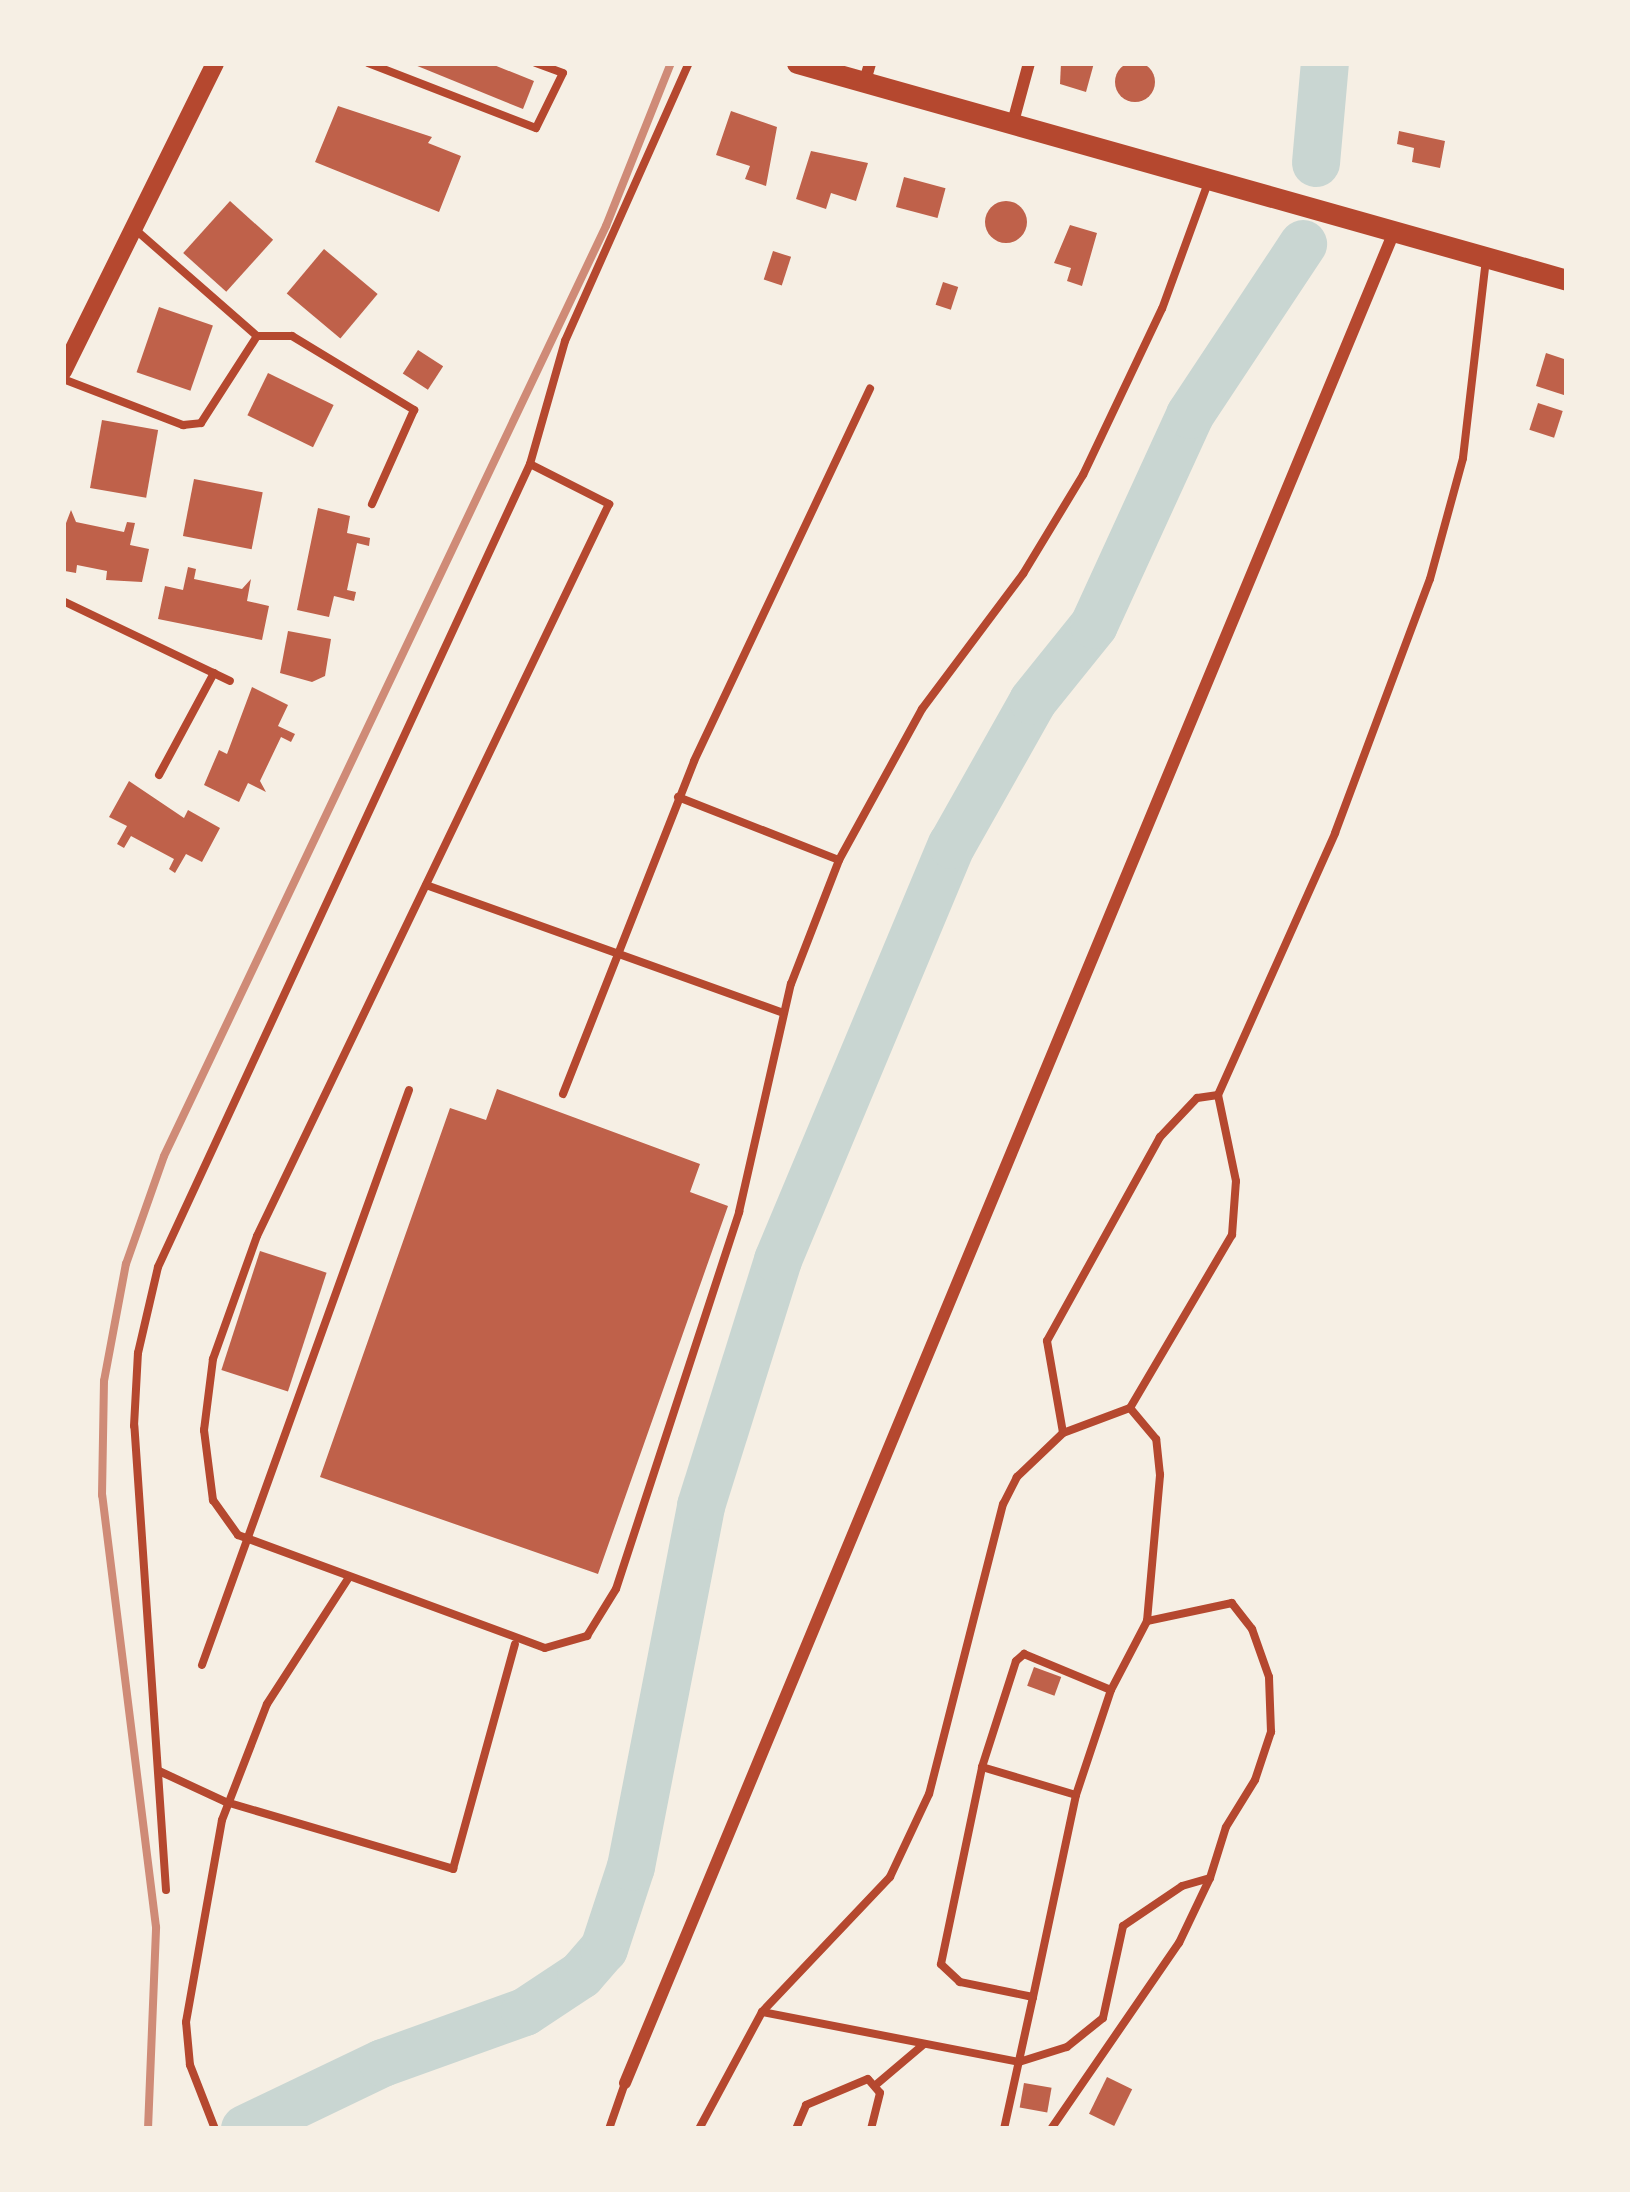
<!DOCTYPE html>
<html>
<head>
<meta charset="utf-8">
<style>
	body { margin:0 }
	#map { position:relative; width:1630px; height:2192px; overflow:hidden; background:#f6efe4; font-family:Overpass,sans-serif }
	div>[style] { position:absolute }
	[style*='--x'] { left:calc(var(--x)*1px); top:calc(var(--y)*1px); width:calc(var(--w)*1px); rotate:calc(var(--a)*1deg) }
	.river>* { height:48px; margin:-24px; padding:0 24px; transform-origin:24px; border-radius:24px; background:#c9d6d2 }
	.building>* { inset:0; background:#bf614a; transform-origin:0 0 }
	.round { border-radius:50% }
	.service>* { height:8px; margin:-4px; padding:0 4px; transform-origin:4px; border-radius:4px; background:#b5482f }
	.minor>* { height:12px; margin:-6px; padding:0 6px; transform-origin:6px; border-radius:6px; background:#b5482f }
	.tertiary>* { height:18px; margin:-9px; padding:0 9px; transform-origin:9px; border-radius:9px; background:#b5482f }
	.primary>* { height:21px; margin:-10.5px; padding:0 10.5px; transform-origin:10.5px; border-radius:10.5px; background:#b5482f }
	.rail>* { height:8px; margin:-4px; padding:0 4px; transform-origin:4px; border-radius:4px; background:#cf8b77 }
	span { translate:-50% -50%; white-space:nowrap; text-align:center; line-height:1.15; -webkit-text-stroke:12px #f6efe4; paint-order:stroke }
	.frame { position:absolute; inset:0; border:66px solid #f6efe4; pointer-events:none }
</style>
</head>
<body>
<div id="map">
	<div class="river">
		<div style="--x:1316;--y:163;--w:100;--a:-84.9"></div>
		<div style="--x:245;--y:2129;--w:153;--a:-25.6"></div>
		<div style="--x:383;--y:2063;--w:151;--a:-19.8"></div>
		<div style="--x:525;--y:2012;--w:67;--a:-33.5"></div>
		<div style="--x:581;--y:1975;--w:35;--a:-49"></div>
		<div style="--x:604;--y:1949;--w:86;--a:-71.8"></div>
		<div style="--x:631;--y:1867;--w:368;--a:-79"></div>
		<div style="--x:701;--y:1506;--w:258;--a:-72.6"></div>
		<div style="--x:778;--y:1260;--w:450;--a:-67.3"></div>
		<div style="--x:952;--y:845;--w:165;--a:-60.6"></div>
		<div style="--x:1033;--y:701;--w:97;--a:-51.2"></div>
		<div style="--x:1094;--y:625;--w:231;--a:-65.4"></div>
		<div style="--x:1190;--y:415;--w:205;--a:-56.5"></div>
	</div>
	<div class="building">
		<div class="round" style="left:1115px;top:62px;width:40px;height:40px"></div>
		<div style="clip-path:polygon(410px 63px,489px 63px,534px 81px,523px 109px)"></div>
		<div style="clip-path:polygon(1061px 63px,1094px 63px,1086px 92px,1060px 84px)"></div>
		<div style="clip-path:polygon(338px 106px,432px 137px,428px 143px,461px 156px,439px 212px,315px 162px)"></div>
		<div style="clip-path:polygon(731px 111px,777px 127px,766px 186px,745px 179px,750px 166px,716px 155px)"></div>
		<div style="clip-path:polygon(1399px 131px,1445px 141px,1440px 168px,1412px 162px,1414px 148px,1397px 144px)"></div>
		<div style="clip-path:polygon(811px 151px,868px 163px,856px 201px,831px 193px,826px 209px,796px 199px)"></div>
		<div style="left:904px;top:177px;width:43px;height:31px;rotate:15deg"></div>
		<div class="round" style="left:985px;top:201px;width:42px;height:42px"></div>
		<div style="left:230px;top:201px;width:58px;height:70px;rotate:42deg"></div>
		<div style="clip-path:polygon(1070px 225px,1097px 233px,1082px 286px,1067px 281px,1071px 268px,1054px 263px)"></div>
		<div style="left:324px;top:249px;width:70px;height:58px;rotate:40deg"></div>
		<div style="left:773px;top:251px;width:19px;height:30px;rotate:18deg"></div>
		<div style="left:943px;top:282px;width:16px;height:24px;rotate:18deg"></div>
		<div style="left:159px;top:307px;width:57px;height:69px;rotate:19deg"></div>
		<div style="left:418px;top:350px;width:30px;height:28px;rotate:33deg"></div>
		<div style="clip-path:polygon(1546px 353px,1567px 360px,1567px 396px,1536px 386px)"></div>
		<div style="left:268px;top:373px;width:73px;height:47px;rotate:26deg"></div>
		<div style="left:1538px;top:403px;width:26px;height:28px;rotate:18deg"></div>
		<div style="left:102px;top:420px;width:57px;height:69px;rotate:10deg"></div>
		<div style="left:194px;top:479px;width:70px;height:58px;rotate:11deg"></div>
		<div style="clip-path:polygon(318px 508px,350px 516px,347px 533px,370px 538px,369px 546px,357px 543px,347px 590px,356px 592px,354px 601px,334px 596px,329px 617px,297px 610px)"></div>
		<div style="clip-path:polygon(71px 510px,76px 522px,124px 532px,127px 522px,135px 523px,130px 545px,149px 549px,142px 582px,106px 580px,107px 571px,77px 565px,76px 573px,65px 571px,63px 531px)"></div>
		<div style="clip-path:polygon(188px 567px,196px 569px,194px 579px,242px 589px,251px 579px,247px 601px,269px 606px,262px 640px,158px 619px,165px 586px,183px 590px)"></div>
		<div style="clip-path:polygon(288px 631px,331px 639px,325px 676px,312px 682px,280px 673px)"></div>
		<div style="clip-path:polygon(252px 687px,288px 705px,278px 726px,295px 734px,291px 742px,281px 737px,260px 781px,266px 792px,248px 783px,239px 802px,204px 785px,219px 750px,227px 754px)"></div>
		<div style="clip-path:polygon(129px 781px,184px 818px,188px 810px,220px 828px,202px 862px,186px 854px,175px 873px,169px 869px,174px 859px,131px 836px,124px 848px,117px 844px,127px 826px,109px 817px)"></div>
		<div style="clip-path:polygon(497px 1089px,700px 1164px,690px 1192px,728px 1206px,598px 1574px,320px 1477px,450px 1108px,486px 1120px)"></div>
		<div style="left:260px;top:1251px;width:70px;height:125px;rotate:18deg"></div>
		<div style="left:1034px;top:1667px;width:29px;height:20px;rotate:20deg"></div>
		<div style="left:1107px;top:2077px;width:28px;height:41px;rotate:26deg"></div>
		<div style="left:1024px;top:2083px;width:28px;height:25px;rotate:10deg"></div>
	</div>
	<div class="service">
		<div style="--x:368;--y:63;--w:180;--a:21.2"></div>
		<div style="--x:536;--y:128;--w:61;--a:-63.9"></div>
		<div style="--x:563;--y:73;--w:29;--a:-160"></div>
		<div style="--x:137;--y:231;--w:159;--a:41.2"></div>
		<div style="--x:257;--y:336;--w:35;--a:0"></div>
		<div style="--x:292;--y:336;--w:143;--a:31.2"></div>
		<div style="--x:414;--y:410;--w:103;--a:114.1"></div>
		<div style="--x:63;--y:379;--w:129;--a:21"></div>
		<div style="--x:183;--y:425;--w:18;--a:-6"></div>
		<div style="--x:201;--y:423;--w:103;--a:-57.2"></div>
		<div style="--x:530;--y:464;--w:89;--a:26.9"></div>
		<div style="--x:609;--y:504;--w:812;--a:115.68"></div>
		<div style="--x:257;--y:1236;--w:131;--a:109.7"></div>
		<div style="--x:213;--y:1359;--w:72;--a:97.2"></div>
		<div style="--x:204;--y:1430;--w:71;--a:82.7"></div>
		<div style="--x:213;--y:1500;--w:43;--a:54.5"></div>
		<div style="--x:238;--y:1535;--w:327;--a:20.2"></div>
		<div style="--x:545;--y:1648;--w:44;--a:-15.9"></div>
		<div style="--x:587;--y:1636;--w:55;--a:-58.3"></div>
		<div style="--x:616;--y:1589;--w:397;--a:-71.9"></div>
		<div style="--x:739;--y:1212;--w:234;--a:-77.2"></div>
		<div style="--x:791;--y:984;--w:133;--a:-68.8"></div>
		<div style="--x:839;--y:860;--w:172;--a:-61.2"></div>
		<div style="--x:922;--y:709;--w:169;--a:-53.2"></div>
		<div style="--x:1023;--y:574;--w:116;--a:-58.8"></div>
		<div style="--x:1083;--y:475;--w:184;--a:-64.6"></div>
		<div style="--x:1162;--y:309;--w:137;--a:-70"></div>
		<div style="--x:63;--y:601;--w:185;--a:25.6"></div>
		<div style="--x:159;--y:775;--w:116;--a:-61.7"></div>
		<div style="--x:678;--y:797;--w:173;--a:21.4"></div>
		<div style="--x:426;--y:885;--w:379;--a:19.7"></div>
		<div style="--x:563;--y:1094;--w:358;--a:-68.5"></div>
		<div style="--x:694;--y:761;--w:412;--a:-64.7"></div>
		<div style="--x:1218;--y:1095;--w:21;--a:172"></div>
		<div style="--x:1197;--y:1098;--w:54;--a:133.5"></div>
		<div style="--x:1160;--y:1137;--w:233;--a:119"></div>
		<div style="--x:1047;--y:1341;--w:93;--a:80.1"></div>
		<div style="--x:1063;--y:1433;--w:64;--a:136.3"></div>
		<div style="--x:1017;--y:1477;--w:30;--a:117"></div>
		<div style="--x:1003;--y:1504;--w:299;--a:104.3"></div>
		<div style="--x:929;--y:1794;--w:92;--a:115.2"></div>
		<div style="--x:890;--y:1877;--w:186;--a:133.5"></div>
		<div style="--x:762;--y:2012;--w:262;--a:11"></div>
		<div style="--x:1019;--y:2062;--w:50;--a:-17.4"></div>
		<div style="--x:1067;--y:2047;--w:46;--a:-38.9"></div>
		<div style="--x:1103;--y:2018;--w:94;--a:-77.7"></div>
		<div style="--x:1123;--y:1926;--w:71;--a:-34.1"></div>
		<div style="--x:1182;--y:1886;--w:29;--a:-16"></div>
		<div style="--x:1210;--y:1878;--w:53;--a:-72.6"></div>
		<div style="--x:1226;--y:1827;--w:55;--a:-58.3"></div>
		<div style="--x:1255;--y:1780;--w:51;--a:-71.6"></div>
		<div style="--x:1271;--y:1732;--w:55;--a:-92.1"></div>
		<div style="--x:1269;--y:1677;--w:51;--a:-109.5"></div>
		<div style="--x:1252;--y:1629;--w:33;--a:-128"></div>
		<div style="--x:1232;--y:1603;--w:87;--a:168"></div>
		<div style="--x:1147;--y:1621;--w:147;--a:-84.9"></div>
		<div style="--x:1160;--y:1475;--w:36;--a:-96"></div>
		<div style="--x:1156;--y:1439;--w:40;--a:-130"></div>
		<div style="--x:1130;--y:1408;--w:201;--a:-59.5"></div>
		<div style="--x:1232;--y:1235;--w:54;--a:-85.8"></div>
		<div style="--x:1236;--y:1181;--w:88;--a:-101.8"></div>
		<div style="--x:1218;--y:1095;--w:287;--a:-65.9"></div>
		<div style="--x:1335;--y:833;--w:271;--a:-69.5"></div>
		<div style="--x:1430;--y:579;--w:125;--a:-74.7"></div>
		<div style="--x:1463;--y:458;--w:200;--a:-83.4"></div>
		<div style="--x:1063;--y:1433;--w:72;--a:-20.5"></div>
		<div style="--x:202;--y:1665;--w:611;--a:-70.2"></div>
		<div style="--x:982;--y:1767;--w:98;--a:16.6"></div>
		<div style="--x:1076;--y:1795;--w:207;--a:102"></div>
		<div style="--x:159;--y:1771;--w:74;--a:24.8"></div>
		<div style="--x:226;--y:1802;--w:237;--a:16.4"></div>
		<div style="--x:453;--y:1869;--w:233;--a:-74.6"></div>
		<div style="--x:1076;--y:1795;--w:111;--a:-71.6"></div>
		<div style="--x:166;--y:1890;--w:465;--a:-93.9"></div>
		<div style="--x:134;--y:1426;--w:73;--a:-86.9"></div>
		<div style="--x:138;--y:1353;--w:88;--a:-76.9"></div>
		<div style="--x:158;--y:1267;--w:885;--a:-65.14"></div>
		<div style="--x:530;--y:464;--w:128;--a:-74.1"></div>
		<div style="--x:565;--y:341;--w:304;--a:-66"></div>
		<div style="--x:878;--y:2083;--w:60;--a:-40.3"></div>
		<div style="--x:215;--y:2129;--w:69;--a:-111.3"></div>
		<div style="--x:190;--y:2065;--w:43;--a:-95.3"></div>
		<div style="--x:186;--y:2022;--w:205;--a:-79.9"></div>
		<div style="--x:222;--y:1820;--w:124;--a:-68.8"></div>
		<div style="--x:267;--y:1704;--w:149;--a:-57.1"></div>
		<div style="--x:609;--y:2129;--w:49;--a:-70.8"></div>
		<div style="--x:699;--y:2129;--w:133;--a:-61.7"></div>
		<div style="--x:796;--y:2129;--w:26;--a:-67"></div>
		<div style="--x:806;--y:2105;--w:67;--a:-22.8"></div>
		<div style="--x:868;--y:2079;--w:18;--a:49"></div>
		<div style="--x:880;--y:2093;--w:37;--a:104"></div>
		<div style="--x:1004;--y:2129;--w:135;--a:-77.6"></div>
		<div style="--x:1033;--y:1997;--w:75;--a:-168.4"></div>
		<div style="--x:960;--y:1982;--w:26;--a:-137"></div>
		<div style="--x:941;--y:1964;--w:201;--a:-78.2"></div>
		<div style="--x:982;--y:1767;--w:111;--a:-72.2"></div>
		<div style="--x:1016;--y:1661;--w:11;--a:-41"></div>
		<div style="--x:1024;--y:1654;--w:94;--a:22.5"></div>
		<div style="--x:1111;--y:1690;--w:78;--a:-62.4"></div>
		<div style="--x:1051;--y:2129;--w:226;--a:-55.5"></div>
		<div style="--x:1179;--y:1943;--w:72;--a:-64.5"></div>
	</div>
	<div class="minor">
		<div style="--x:865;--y:81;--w:19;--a:-74"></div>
		<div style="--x:1013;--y:122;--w:61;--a:-74.8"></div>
		<div style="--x:625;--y:2083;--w:2004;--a:-67.44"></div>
	</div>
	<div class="tertiary">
		<div style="--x:63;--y:371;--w:343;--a:-63.7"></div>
	</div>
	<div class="primary">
		<div style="--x:797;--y:63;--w:800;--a:15.74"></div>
	</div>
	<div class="rail">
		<div style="--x:148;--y:2129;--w:202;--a:-87.7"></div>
		<div style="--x:156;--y:1927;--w:435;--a:-97.1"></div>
		<div style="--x:102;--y:1495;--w:114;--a:-89"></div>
		<div style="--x:104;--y:1381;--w:119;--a:-79.4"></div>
		<div style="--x:126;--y:1264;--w:114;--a:-70.6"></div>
		<div style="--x:164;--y:1156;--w:1030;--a:-64.58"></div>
		<div style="--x:606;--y:226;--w:175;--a:-68.3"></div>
	</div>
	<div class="frame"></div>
</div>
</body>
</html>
